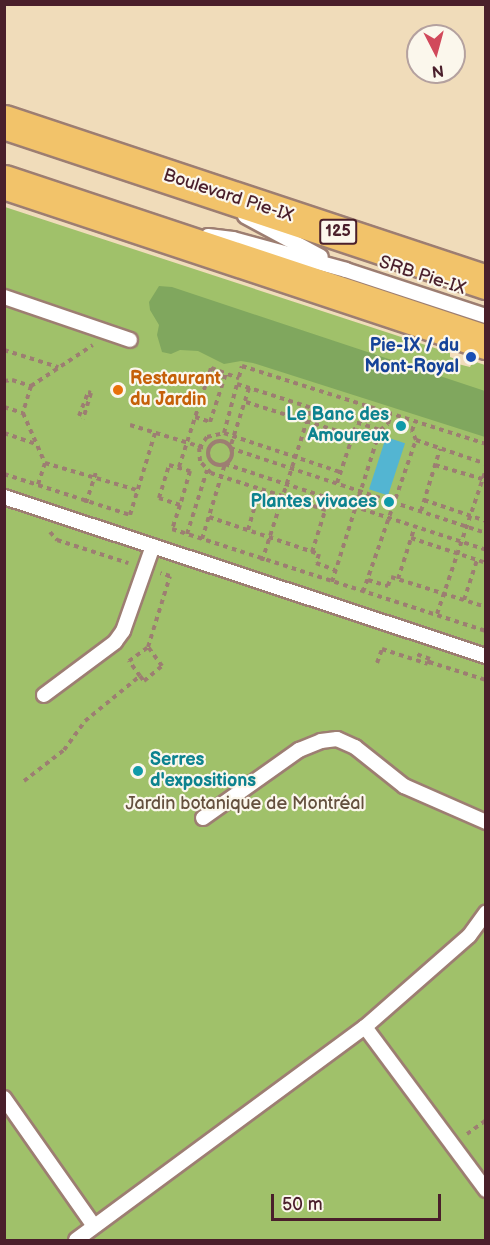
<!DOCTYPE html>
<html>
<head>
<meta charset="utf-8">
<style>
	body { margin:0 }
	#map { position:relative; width:490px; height:1245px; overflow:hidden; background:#f0dcba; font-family:"Balsamiq Sans",sans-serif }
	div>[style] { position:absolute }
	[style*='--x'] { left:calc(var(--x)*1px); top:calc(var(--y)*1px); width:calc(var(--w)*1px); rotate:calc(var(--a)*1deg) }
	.green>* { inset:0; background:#a0c16a }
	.forest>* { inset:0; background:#80a75e }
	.water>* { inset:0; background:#53b5d2; transform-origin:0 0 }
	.path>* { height:4px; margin-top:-2px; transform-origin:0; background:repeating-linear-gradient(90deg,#9d7e72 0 4.5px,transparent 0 9px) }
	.path>.ring { margin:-2px; padding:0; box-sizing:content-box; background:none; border:4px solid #9d7e72; border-radius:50% }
	.roads { filter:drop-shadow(2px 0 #9d7e72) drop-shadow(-2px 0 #9d7e72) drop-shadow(0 2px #9d7e72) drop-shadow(0 -2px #9d7e72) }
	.service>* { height:14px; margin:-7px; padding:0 7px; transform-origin:7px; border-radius:7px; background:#fff }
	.primary>* { height:33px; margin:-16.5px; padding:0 16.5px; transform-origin:16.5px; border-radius:16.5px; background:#f2c36a }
	.dots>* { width:16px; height:16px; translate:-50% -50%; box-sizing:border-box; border:3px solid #fbf7ec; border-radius:50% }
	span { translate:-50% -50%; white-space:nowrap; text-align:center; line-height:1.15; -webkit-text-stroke:4.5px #fbf7ec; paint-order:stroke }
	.shield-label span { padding:2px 4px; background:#fbf7ec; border:2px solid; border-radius:4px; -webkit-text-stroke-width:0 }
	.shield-label { font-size:16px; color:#4a1f2b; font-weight:700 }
	.street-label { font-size:18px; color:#4a1f2b }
	.transit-label { font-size:18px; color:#164399; font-weight:700 }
	.right { translate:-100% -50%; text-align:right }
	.food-label { font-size:18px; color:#c56008; font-weight:700 }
	.left { translate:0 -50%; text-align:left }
	.culture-label { font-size:18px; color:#0d838f; font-weight:700 }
	.park-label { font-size:18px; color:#64503e }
	.frame { position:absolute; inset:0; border:6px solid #4a1f2b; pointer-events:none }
	.north { position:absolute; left:406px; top:24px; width:60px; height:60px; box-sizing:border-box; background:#fbf7ec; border:2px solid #b4a19f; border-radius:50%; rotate:174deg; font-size:16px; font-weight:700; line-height:24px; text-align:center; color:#4a1f2b }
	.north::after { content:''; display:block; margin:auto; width:21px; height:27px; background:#d1495b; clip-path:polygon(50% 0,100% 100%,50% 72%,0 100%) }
	.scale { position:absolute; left:271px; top:1194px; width:170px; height:27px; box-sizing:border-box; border:3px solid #4a1f2b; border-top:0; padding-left:8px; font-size:18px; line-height:21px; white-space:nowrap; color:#4a1f2b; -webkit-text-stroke:4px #fbf7ec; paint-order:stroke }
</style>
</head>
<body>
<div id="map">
	<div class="green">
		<div style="clip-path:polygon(5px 207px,450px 353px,450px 357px,458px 360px,458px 364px,470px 367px,473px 361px,485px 365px,486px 1240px,5px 1240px)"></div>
	</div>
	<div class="forest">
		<div style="clip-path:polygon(159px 286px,172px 287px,485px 391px,485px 437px,253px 363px,241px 361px,224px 364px,198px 351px,180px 350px,171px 354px,162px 352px,157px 335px,159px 325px,150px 310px,149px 302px)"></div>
	</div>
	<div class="water">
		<div style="left:386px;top:437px;width:20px;height:55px;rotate:18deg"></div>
	</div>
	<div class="path">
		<div style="--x:4;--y:350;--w:57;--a:17.5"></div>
		<div style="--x:239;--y:377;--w:11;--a:-75"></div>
		<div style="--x:242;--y:366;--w:256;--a:17.7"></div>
		<div style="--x:4;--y:381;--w:8;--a:-7"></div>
		<div style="--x:12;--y:380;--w:20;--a:18"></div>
		<div style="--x:31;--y:386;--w:28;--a:107"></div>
		<div style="--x:23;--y:413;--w:55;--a:66.3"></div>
		<div style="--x:45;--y:463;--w:23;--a:108"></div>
		<div style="--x:31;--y:386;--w:74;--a:-33.5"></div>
		<div style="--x:249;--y:388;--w:63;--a:107.6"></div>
		<div style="--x:230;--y:448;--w:270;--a:18.4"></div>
		<div style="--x:246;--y:402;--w:112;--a:17.6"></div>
		<div style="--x:4;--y:407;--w:20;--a:18"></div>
		<div style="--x:79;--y:416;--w:26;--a:-69"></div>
		<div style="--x:88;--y:392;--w:3;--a:18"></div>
		<div style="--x:91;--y:393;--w:27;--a:107"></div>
		<div style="--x:195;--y:417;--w:16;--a:18"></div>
		<div style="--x:210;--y:422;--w:52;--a:-71.9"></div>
		<div style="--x:130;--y:425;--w:82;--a:17.1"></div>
		<div style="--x:4;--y:433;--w:34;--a:19"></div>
		<div style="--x:224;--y:433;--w:51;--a:-75.1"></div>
		<div style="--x:237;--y:384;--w:150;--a:17.8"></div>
		<div style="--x:416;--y:440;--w:74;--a:18.9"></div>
		<div class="ring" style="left:208px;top:441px;width:20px;height:20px"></div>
		<div style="--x:45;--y:463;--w:96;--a:16.4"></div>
		<div style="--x:169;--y:465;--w:22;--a:16"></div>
		<div style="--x:190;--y:471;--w:35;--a:106"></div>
		<div style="--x:180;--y:505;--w:22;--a:-162"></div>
		<div style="--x:159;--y:498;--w:34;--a:-73"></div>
		<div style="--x:435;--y:465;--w:53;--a:16.4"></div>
		<div style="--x:179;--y:467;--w:104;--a:-72.1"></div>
		<div style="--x:211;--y:368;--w:30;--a:20"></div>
		<div style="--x:4;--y:474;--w:133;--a:18"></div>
		<div style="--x:337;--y:483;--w:63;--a:-71.6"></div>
		<div style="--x:424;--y:500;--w:65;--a:18.7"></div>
		<div style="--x:86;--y:503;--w:32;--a:-72"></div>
		<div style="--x:180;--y:505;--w:25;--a:108"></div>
		<div style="--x:172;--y:529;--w:330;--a:18"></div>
		<div style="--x:326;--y:510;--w:121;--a:-162.2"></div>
		<div style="--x:211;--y:473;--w:16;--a:-133"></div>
		<div style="--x:200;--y:461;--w:13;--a:-94"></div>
		<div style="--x:199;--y:448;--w:14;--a:-54"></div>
		<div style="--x:207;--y:437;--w:17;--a:-13"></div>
		<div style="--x:224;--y:433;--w:122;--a:18.6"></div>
		<div style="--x:421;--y:511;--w:65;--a:-73"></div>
		<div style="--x:130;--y:515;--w:86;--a:-73"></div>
		<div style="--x:209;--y:517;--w:116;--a:18.6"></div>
		<div style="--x:319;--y:554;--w:9;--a:108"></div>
		<div style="--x:316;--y:563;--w:20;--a:20"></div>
		<div style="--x:248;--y:530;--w:44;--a:-74.1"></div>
		<div style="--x:50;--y:532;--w:11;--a:49"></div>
		<div style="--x:57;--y:540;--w:75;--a:17.9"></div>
		<div style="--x:187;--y:534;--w:67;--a:-72.6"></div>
		<div style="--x:411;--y:538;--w:79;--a:18.4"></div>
		<div style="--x:202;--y:539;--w:78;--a:-73"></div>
		<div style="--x:225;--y:464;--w:275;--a:18.2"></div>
		<div style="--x:312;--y:552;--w:57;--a:-72.5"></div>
		<div style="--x:262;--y:561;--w:161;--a:-72.2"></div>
		<div style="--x:398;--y:579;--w:56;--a:-72.2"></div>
		<div style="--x:368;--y:580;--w:21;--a:17"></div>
		<div style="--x:388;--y:586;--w:9;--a:-72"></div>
		<div style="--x:391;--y:577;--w:100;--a:17.5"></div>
		<div style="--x:332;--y:582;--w:159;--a:-72.5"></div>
		<div style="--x:380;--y:430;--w:10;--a:-37"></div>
		<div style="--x:388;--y:424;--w:9;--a:-72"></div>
		<div style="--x:363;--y:592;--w:161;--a:-70.8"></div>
		<div style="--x:416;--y:440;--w:10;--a:-114"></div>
		<div style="--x:412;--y:431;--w:9;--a:-72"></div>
		<div style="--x:464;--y:600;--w:42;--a:-72"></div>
		<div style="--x:437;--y:614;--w:153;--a:-71.3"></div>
		<div style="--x:429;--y:662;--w:60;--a:17.5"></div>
		<div style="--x:377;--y:663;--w:15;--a:-70"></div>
		<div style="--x:382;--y:649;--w:48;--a:18.1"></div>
		<div style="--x:428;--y:664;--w:5;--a:-68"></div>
		<div style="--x:430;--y:659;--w:15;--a:-160"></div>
		<div style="--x:140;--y:676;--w:19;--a:-126"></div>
		<div style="--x:129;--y:661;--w:24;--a:-36"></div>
		<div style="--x:24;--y:781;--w:51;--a:-37.8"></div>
		<div style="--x:64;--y:750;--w:36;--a:-54"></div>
		<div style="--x:85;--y:721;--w:71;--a:-39.3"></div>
		<div style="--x:140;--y:676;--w:6;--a:51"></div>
		<div style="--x:144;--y:681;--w:23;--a:-40"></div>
		<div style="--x:162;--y:666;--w:24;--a:-126"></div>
		<div style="--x:148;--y:647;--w:74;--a:-72.8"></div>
		<div style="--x:170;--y:576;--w:10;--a:-163"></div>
		<div style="--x:467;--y:1134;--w:24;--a:-36"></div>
	</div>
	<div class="roads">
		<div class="service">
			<div style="--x:245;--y:216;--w:86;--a:28.3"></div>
			<div style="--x:208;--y:236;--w:25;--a:7"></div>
			<div style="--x:233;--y:239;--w:117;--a:15.3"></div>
			<div style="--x:346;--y:270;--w:147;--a:18.2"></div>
			<div style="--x:4;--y:297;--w:133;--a:18.8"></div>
			<div style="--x:4;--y:497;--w:508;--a:18.26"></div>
			<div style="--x:44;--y:695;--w:89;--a:-36.7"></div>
			<div style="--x:115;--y:642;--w:14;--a:-54"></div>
			<div style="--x:123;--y:631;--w:90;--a:-70.6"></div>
			<div style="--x:203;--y:818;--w:118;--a:-35.3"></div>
			<div style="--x:299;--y:750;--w:24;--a:-22"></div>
			<div style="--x:321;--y:741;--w:16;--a:-7"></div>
			<div style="--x:337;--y:739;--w:20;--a:24"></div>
			<div style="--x:355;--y:747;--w:63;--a:38.5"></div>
			<div style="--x:404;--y:786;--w:90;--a:23.7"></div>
			<div style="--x:365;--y:1027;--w:203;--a:53.4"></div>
			<div style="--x:4;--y:1098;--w:156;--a:54.9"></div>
			<div style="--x:76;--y:1240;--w:359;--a:-36.4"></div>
			<div style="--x:365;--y:1027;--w:138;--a:-41.2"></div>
			<div style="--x:469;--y:936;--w:29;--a:-54"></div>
		</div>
		<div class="primary">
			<div style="--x:4;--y:122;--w:508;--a:18.36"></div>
			<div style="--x:4;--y:182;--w:508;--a:18.36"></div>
		</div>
	</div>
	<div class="dots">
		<div style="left:471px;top:357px;background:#1a4fb4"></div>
		<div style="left:118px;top:390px;background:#e8710a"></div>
		<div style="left:401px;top:426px;background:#0f9aa8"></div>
		<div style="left:389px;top:502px;background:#0f9aa8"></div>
		<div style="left:138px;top:771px;background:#0f9aa8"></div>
	</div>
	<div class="shield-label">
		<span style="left:338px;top:232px">125</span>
	</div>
	<div class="street-label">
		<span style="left:228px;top:196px;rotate:18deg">Boulevard Pie-IX</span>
		<span style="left:422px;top:276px;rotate:18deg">SRB Pie-IX</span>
	</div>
	<div class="transit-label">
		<span class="right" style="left:459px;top:357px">Pie-IX / du<br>Mont-Royal</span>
	</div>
	<div class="food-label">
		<span class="left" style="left:130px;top:390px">Restaurant<br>du Jardin</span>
	</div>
	<div class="culture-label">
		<span class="right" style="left:389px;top:426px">Le Banc des<br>Amoureux</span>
		<span class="right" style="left:377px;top:502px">Plantes vivaces</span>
		<span class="left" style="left:150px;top:771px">Serres<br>d'expositions</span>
	</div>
	<div class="park-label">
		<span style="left:245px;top:804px">Jardin botanique de Montréal</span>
	</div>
	<div class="frame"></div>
	<div class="north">N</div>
	<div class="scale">50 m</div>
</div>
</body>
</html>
